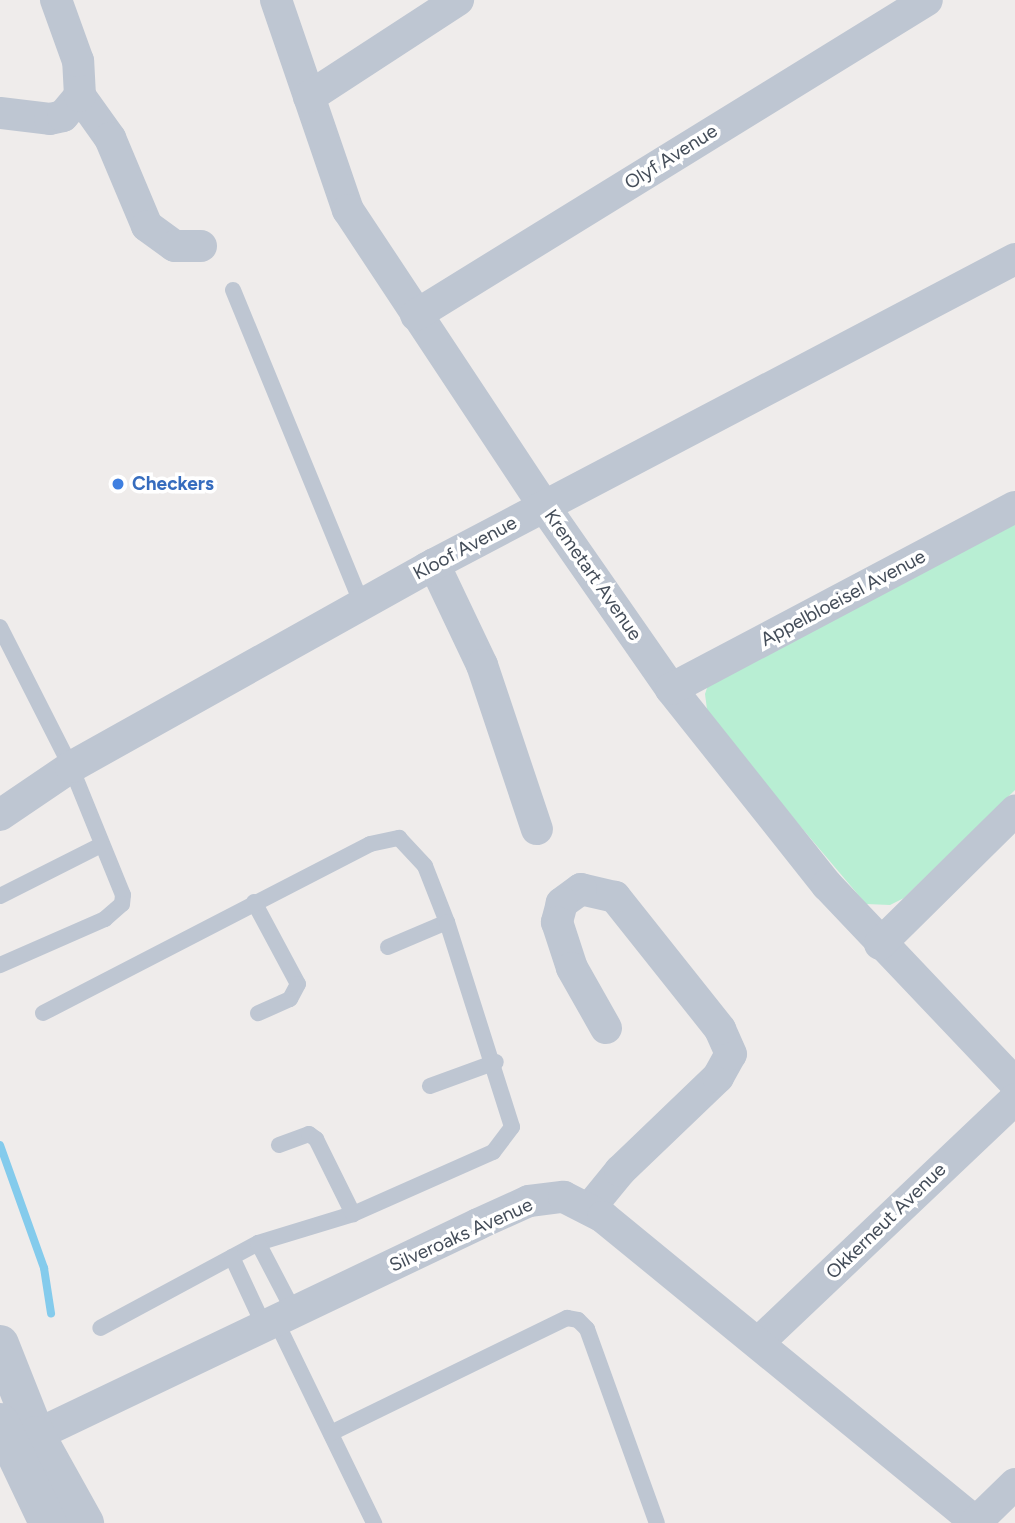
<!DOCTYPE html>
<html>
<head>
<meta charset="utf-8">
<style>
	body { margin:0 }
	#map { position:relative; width:1015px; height:1523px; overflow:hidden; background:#efeceb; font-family:Figtree,sans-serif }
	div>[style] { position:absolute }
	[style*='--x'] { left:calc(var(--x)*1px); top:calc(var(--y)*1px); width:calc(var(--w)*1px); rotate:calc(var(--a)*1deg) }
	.green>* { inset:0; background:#b8eed3 }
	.stream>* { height:8px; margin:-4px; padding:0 4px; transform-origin:4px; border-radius:4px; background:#84cbec }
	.service>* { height:16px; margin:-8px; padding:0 8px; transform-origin:8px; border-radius:8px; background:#bec6d2 }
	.minor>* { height:32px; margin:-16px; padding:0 16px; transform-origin:16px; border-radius:16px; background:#bec6d2 }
	.tertiary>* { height:38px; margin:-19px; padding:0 19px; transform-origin:19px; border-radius:19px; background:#bec6d2 }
	.dots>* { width:19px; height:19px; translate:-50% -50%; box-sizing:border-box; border:4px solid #fff; border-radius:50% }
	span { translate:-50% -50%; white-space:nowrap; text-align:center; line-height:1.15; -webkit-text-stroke:7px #fff; paint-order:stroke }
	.street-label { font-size:19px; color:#444d59 }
	.shop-label { font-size:19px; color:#366cbe; font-weight:700 }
	.left { translate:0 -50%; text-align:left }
</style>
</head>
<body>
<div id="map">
	<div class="green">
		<div style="clip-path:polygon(1015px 519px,1015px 790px,904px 898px,890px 905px,866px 904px,708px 717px,705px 694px,708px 685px)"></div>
	</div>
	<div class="stream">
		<div style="--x:0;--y:1145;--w:131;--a:70.3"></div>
		<div style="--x:44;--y:1268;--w:46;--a:81.2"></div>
	</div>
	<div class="service">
		<div style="--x:233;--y:290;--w:339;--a:67.7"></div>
		<div style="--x:0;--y:627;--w:157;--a:63.1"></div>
		<div style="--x:71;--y:767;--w:138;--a:67.9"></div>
		<div style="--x:123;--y:895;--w:9;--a:96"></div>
		<div style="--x:122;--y:904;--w:23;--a:139"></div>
		<div style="--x:105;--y:919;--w:115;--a:156.3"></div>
		<div style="--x:0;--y:896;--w:113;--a:-26.8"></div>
		<div style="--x:254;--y:902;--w:93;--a:61.8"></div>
		<div style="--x:298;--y:984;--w:17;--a:118"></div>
		<div style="--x:290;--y:999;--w:35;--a:156"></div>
		<div style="--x:388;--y:947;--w:64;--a:-23"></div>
		<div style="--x:43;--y:1013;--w:368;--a:-27.3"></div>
		<div style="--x:370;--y:844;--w:30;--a:-12"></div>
		<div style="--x:399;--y:838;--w:38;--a:47"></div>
		<div style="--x:425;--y:866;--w:60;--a:68.6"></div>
		<div style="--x:447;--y:922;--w:215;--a:72.4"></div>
		<div style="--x:512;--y:1127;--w:31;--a:127"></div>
		<div style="--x:493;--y:1152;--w:153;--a:156.1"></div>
		<div style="--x:353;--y:1214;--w:99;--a:163"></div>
		<div style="--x:258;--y:1243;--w:179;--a:151.7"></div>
		<div style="--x:430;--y:1086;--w:70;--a:-20"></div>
		<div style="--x:279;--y:1145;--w:32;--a:-20"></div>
		<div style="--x:309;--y:1134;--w:9;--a:36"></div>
		<div style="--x:316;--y:1139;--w:84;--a:63.7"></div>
		<div style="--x:258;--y:1243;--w:78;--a:62.4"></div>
		<div style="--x:232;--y:1257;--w:76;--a:65.1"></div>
		<div style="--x:276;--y:1321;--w:225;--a:64.1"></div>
		<div style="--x:331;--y:1433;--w:263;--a:-26"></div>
		<div style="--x:567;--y:1318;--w:11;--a:10"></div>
		<div style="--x:578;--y:1320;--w:13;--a:45"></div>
		<div style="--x:587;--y:1329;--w:206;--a:70.2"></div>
	</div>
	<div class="minor">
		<div style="--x:276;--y:0;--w:222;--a:71.1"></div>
		<div style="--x:348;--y:210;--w:355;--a:56.5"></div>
		<div style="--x:544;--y:506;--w:223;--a:55.2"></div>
		<div style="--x:671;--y:689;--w:251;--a:51.5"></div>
		<div style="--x:827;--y:885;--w:273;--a:46.5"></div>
		<div style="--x:80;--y:96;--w:52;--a:54.5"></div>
		<div style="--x:110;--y:138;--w:95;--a:67.2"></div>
		<div style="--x:147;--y:226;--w:34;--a:36"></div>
		<div style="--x:175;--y:246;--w:26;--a:0"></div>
		<div style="--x:309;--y:97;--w:178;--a:-33.1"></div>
		<div style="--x:0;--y:113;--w:50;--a:6.8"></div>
		<div style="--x:50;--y:119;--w:13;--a:-13"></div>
		<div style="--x:63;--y:116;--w:26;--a:-50"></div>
		<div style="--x:80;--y:96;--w:35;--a:-93"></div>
		<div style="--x:78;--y:61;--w:65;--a:-109.8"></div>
		<div style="--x:416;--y:315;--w:600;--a:-31.65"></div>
		<div style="--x:434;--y:564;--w:112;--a:64.6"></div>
		<div style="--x:482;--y:665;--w:173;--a:71.5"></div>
		<div style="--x:671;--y:689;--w:389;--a:-27.9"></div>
		<div style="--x:0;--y:815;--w:86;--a:-34.1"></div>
		<div style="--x:71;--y:767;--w:408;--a:-29.2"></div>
		<div style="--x:427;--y:568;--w:664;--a:-27.72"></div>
		<div style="--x:880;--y:944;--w:190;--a:-44.6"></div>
		<div style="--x:589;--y:1209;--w:49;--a:-50.8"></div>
		<div style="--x:620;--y:1171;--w:136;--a:-43.8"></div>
		<div style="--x:718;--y:1077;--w:26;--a:-61"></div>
		<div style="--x:731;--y:1054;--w:27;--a:-114"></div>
		<div style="--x:720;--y:1029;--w:169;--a:-128.5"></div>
		<div style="--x:615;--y:897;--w:35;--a:-167"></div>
		<div style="--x:581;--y:889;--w:24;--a:144"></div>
		<div style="--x:562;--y:903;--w:20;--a:105"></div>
		<div style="--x:557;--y:922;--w:48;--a:71.9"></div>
		<div style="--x:572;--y:968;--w:69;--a:60.5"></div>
		<div style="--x:758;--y:1343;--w:354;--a:-43.5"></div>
		<div style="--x:36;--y:1435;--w:490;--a:-25.5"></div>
		<div style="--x:478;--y:1224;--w:56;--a:-24.3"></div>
		<div style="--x:529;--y:1201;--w:35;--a:-7"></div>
		<div style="--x:564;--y:1197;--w:44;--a:27.1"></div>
		<div style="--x:603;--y:1217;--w:483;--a:39.3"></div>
		<div style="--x:975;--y:1523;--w:56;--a:-44.3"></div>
	</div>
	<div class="tertiary">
		<div style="--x:0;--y:1344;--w:98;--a:68.4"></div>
		<div style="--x:36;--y:1435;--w:101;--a:60.9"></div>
		<div style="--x:0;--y:1422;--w:112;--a:64.6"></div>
	</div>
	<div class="dots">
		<div style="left:118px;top:484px;background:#3f7fe0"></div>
	</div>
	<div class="street-label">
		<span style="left:671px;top:157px;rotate:-32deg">Olyf Avenue</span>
		<span style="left:465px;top:548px;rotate:-28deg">Kloof Avenue</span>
		<span style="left:593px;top:575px;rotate:55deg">Kremetart Avenue</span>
		<span style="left:843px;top:598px;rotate:-28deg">Appelbloeisel Avenue</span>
		<span style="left:886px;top:1221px;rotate:-44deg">Okkerneut Avenue</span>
		<span style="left:461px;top:1235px;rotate:-24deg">Silveroaks Avenue</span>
	</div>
	<div class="shop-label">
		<span class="left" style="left:132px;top:484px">Checkers</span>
	</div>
</div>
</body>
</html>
